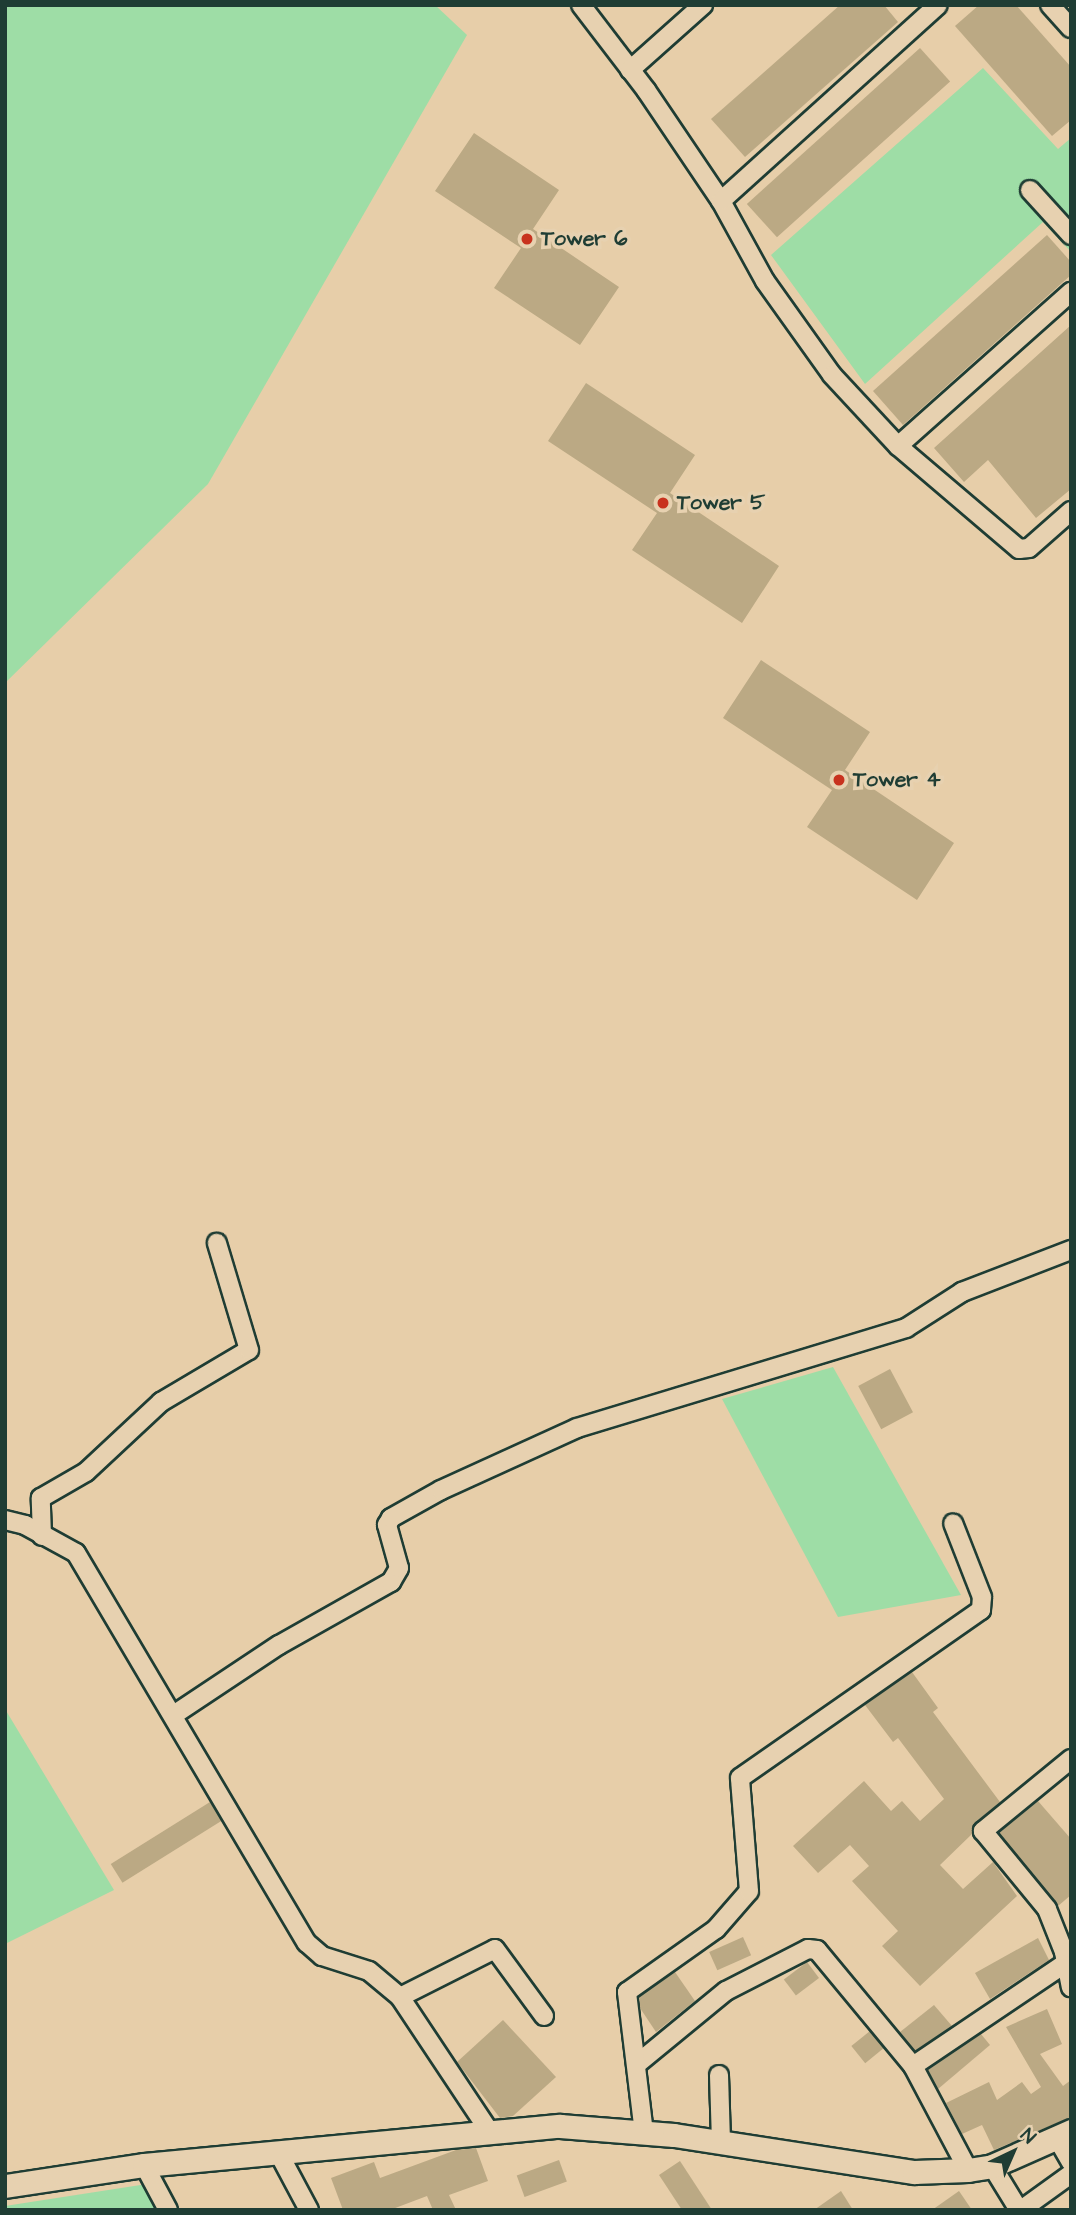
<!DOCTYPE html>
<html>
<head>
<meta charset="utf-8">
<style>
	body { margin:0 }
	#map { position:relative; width:1076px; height:2215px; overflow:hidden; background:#e7cea9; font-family:"Architects Daughter",sans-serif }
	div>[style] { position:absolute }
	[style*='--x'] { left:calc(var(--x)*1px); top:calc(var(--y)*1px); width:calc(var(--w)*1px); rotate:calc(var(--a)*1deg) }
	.green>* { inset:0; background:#9edda6 }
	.building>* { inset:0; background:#bba984; transform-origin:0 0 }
	.roads { filter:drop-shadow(2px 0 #1f3d34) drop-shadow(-2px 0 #1f3d34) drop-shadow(0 2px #1f3d34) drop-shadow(0 -2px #1f3d34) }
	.minor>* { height:18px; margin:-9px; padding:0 9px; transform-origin:9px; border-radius:9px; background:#e7d1b0 }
	.tertiary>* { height:23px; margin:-11.5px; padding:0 11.5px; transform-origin:11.5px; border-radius:11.5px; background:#e7d1b0 }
	.dots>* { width:19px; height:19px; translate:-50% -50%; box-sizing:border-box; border:4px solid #e7d1b0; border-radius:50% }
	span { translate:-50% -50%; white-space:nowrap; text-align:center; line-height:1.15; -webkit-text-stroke:7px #e7d1b0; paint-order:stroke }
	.poi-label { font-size:21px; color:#1f3d34; font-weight:700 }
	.left { translate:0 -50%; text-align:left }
	.frame { position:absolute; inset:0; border:7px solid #1f3d34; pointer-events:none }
	.north { position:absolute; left:978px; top:2117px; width:70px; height:70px; -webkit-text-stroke:5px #e7d1b0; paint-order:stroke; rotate:44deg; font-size:19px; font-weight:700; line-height:28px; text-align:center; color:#1f3d34 }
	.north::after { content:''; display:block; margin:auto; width:24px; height:32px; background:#1f3d34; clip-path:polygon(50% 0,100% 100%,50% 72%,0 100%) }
</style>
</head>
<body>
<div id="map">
	<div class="green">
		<div style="clip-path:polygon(5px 5px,435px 5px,467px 35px,208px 484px,5px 683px)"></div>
		<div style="clip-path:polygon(983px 68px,1058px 149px,1071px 138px,1071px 252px,1043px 222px,865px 384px,771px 255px)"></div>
		<div style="clip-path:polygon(833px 1367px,961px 1595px,838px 1617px,722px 1399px)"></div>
		<div style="clip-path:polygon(5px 1709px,114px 1890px,5px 1944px)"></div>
		<div style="clip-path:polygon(147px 2184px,161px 2210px,5px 2210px,5px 2206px)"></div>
	</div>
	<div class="building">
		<div style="clip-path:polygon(840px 5px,884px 5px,898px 22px,745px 157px,711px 119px)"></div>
		<div style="clip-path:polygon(979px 5px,1016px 5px,1071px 67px,1071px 120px,1052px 136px,955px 26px)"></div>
		<div style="left:920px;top:48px;width:45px;height:233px;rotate:48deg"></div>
		<div style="clip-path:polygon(474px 133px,559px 190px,533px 229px,619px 287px,580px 345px,494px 288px,521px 248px,435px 191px)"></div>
		<div style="clip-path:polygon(1047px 235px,1071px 262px,1071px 275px,903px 425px,873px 391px)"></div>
		<div style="clip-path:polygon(1071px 325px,1071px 489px,1036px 518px,988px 460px,964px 482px,934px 448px)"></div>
		<div style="clip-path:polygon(586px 383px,695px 455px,670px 493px,779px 566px,742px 623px,632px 550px,657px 513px,548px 441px)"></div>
		<div style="clip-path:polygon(761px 660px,870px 732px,845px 770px,954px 843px,917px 900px,807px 827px,832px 790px,723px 718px)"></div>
		<div style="left:890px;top:1369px;width:49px;height:36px;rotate:62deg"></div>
		<div style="clip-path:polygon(912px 1672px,938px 1708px,933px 1712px,1000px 1802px,976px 1822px,972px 1834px,940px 1865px,963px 1889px,993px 1862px,1017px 1896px,920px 1986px,882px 1946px,898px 1931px,852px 1881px,869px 1866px,850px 1845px,818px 1873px,793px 1846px,864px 1781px,891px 1811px,902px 1801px,920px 1821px,944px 1799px,898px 1738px,893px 1742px,865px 1705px)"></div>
		<div style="clip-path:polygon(1038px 1801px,1071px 1839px,1071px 1895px,1058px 1906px,999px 1833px)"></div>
		<div style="left:210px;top:1802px;width:22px;height:117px;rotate:58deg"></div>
		<div style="left:743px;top:1937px;width:20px;height:37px;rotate:66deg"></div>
		<div style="clip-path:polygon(1038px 1938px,1049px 1960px,990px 1999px,975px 1973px)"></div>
		<div style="left:807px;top:1962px;width:20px;height:29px;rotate:53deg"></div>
		<div style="clip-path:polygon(675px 1972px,695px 2001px,656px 2032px,640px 2008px,639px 1997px)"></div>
		<div style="clip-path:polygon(934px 2005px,952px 2026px,915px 2051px,900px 2032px)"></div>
		<div style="clip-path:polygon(1047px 2009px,1062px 2044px,1040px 2054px,1063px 2086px,1071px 2080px,1071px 2117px,994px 2150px,982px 2125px,962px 2134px,946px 2103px,989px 2082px,997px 2100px,1022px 2082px,1031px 2094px,1041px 2087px,1006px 2027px)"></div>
		<div style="clip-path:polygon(503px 2020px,556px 2077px,513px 2116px,500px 2118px,457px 2062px)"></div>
		<div style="left:870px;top:2031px;width:22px;height:24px;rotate:51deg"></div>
		<div style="clip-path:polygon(981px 2034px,990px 2045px,938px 2089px,928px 2070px)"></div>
		<div style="clip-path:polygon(476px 2148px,488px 2181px,449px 2195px,456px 2210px,433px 2210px,427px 2196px,390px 2210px,343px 2210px,331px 2178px,374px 2162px,380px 2178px,456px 2150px)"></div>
		<div style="left:559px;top:2160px;width:23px;height:45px;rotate:70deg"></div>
		<div style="clip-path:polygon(680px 2161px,712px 2210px,682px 2210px,659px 2175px)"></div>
		<div style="clip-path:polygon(841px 2191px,853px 2210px,814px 2210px)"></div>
		<div style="clip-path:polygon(959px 2191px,972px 2210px,932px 2210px)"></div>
	</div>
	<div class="roads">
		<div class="minor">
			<div style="--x:581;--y:5;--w:107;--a:52.6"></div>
			<div style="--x:646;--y:90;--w:134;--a:56"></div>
			<div style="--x:721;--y:201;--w:91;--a:61.2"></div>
			<div style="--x:765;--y:281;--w:115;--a:54.5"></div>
			<div style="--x:832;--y:375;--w:97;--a:47.1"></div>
			<div style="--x:898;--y:446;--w:159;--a:40.4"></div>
			<div style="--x:1019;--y:549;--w:10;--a:-6"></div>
			<div style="--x:1029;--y:548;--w:56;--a:-41.4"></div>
			<div style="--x:1050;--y:5;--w:31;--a:48"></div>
			<div style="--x:630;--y:70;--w:98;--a:-41.7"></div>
			<div style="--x:1030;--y:190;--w:61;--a:47.7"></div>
			<div style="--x:721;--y:201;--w:292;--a:-42.1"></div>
			<div style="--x:898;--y:446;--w:232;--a:-41.7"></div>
			<div style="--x:5;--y:1520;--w:21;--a:14"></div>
			<div style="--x:25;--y:1525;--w:58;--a:28.8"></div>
			<div style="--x:76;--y:1553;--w:453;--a:59.4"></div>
			<div style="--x:307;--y:1943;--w:20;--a:41"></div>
			<div style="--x:322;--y:1956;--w:49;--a:17.7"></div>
			<div style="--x:369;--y:1971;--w:40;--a:40"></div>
			<div style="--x:400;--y:1997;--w:161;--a:56.4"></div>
			<div style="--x:42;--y:1536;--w:38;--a:-92"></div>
			<div style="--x:41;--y:1498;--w:52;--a:-30"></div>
			<div style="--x:86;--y:1472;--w:103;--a:-43"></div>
			<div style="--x:161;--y:1402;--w:102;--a:-30.6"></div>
			<div style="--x:249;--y:1350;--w:112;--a:-106.7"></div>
			<div style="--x:175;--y:1714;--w:125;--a:-33.6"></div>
			<div style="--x:279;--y:1645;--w:129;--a:-29.4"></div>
			<div style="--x:391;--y:1582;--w:16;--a:-60"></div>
			<div style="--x:399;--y:1568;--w:45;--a:-105.6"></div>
			<div style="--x:387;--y:1525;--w:8;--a:-60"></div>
			<div style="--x:391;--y:1518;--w:57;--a:-29.2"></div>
			<div style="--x:441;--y:1490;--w:149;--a:-24.5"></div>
			<div style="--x:577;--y:1428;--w:344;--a:-16.9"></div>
			<div style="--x:906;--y:1328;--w:67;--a:-32.7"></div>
			<div style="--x:962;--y:1292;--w:117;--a:-21.1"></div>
			<div style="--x:1071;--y:1759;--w:114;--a:140.7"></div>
			<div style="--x:983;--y:1831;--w:101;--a:50.6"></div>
			<div style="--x:1047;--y:1909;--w:46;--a:68.4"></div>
			<div style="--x:1064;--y:1952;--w:36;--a:79"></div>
			<div style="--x:400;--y:1997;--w:106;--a:-26.8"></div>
			<div style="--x:495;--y:1949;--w:83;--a:53.8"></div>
			<div style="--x:637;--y:2064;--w:115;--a:-39.4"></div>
			<div style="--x:726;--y:1991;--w:92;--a:-27.1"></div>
			<div style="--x:808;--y:1949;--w:9;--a:6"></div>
			<div style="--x:817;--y:1950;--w:151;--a:50.4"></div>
			<div style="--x:913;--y:2066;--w:118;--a:62.1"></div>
			<div style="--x:913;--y:2066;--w:182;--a:-34"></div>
			<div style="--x:719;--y:2075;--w:67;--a:88.3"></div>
			<div style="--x:644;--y:2133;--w:142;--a:-96.9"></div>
			<div style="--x:627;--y:1992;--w:109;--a:-35.3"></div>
			<div style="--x:716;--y:1929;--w:50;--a:-49"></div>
			<div style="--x:749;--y:1891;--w:113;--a:-94.6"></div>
			<div style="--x:740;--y:1778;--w:294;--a:-34.9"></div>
			<div style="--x:981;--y:1610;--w:13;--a:-86"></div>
			<div style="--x:982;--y:1597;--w:79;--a:-111.4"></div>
			<div style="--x:1057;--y:2138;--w:28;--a:60"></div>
			<div style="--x:278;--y:2152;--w:66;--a:61.9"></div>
			<div style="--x:144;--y:2165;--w:51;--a:61.9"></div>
			<div style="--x:992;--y:2166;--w:52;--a:58.5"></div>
			<div style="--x:1021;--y:2210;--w:62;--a:-35.8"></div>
		</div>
		<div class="tertiary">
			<div style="--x:5;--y:2186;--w:141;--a:-8.6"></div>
			<div style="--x:144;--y:2165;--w:418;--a:-5.4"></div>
			<div style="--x:560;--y:2126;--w:114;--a:4.5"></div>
			<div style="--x:674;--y:2135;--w:243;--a:8.8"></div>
			<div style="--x:914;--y:2172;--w:54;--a:-2.1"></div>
			<div style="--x:968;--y:2170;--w:24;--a:-9"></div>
			<div style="--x:992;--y:2166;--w:86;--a:-23.9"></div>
		</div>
	</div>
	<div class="dots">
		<div style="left:527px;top:239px;background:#c8321e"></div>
		<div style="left:663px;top:503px;background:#c8321e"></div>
		<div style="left:839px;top:780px;background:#c8321e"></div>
	</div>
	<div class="poi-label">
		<span class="left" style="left:541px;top:239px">Tower 6</span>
		<span class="left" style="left:677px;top:503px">Tower 5</span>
		<span class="left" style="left:853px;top:780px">Tower 4</span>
	</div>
	<div class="frame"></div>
	<div class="north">N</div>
</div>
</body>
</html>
